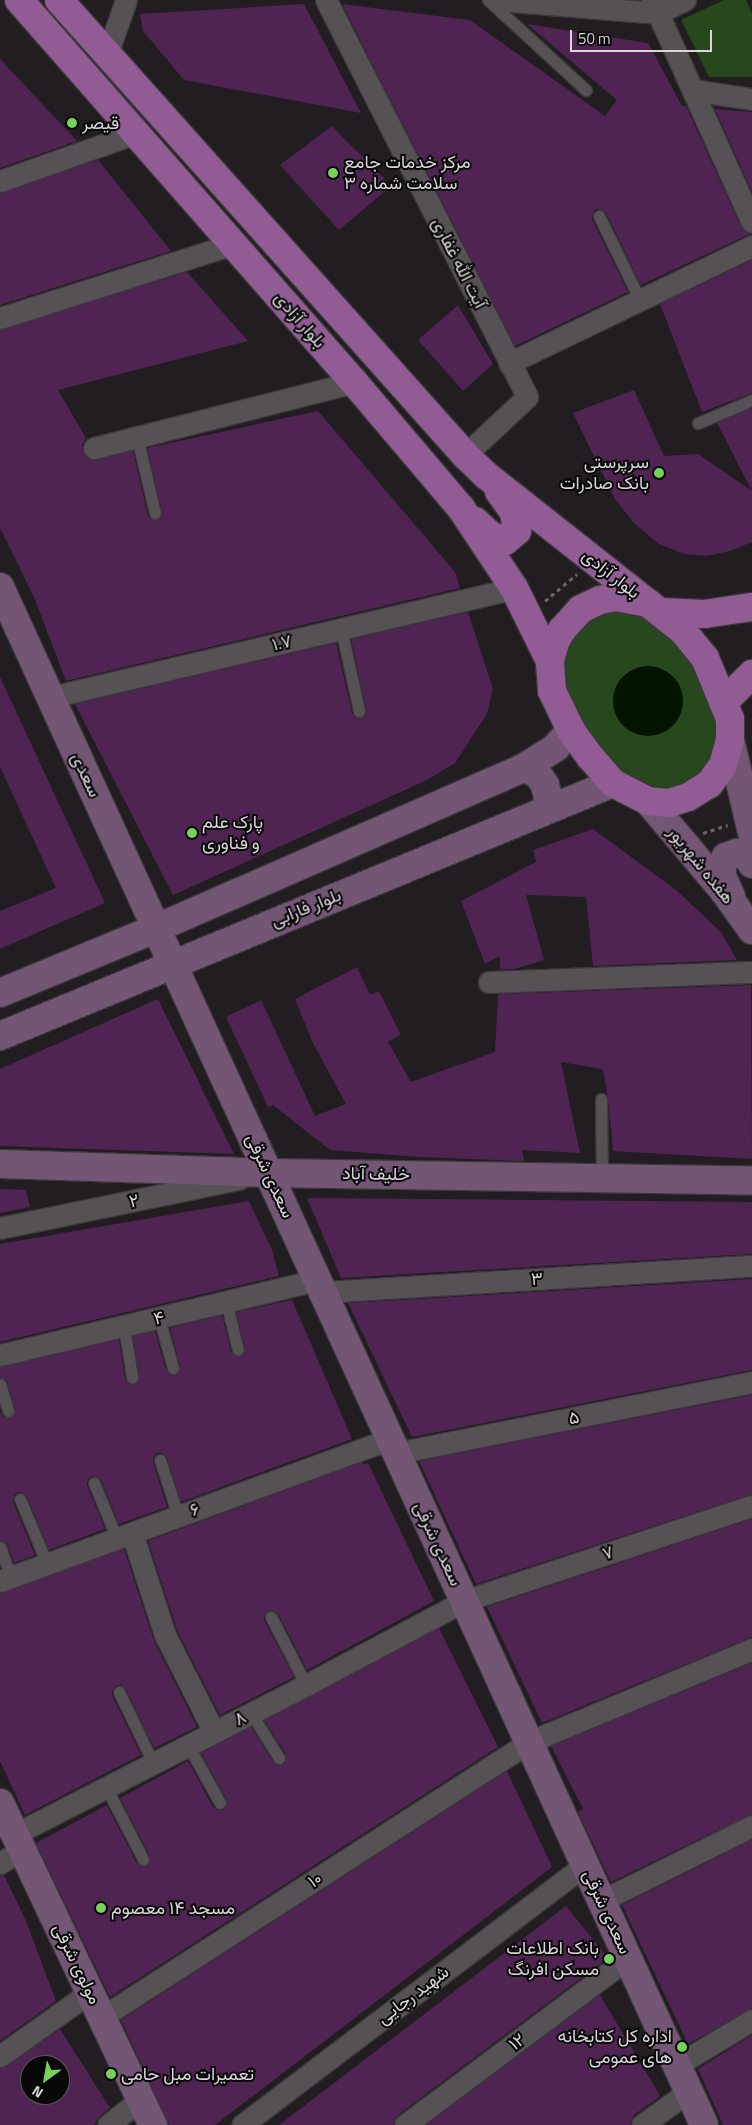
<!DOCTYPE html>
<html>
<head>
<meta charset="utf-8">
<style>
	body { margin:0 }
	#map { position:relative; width:752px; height:2125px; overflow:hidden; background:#211d21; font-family:"Titillium Web",Vazirmatn,sans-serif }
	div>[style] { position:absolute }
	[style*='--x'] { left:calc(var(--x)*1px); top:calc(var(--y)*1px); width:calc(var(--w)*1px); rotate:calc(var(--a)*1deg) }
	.green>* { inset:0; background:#27481c }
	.water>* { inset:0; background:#021500 }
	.round { border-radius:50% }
	.building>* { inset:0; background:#502452 }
	.path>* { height:3px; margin-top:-1.5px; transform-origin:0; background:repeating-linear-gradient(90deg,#676467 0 4px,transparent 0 8px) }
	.roads { filter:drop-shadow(1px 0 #3b393b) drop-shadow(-1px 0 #3b393b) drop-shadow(0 1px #3b393b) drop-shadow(0 -1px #3b393b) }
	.lane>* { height:11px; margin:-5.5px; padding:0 5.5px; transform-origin:5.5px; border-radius:5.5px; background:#555155 }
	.street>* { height:21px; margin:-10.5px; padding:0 10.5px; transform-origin:10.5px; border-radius:10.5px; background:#555155 }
	.secondary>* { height:28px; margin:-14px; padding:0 14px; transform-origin:14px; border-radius:14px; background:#735674 }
	.primary>* { height:28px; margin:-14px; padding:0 14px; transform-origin:14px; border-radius:14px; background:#915c93 }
	.dots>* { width:14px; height:14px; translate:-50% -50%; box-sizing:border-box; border:2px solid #090809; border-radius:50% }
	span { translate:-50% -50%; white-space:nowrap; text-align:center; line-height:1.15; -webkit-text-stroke:4px #090809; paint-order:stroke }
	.poi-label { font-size:18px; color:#d8d6d8 }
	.left { translate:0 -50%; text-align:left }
	.right { translate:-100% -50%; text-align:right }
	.street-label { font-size:18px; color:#d8d6d8 }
	.north { position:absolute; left:20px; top:2055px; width:50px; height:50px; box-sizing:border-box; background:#090809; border:1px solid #5c5a5c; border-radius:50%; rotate:212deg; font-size:14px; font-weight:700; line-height:20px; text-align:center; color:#d8d6d8 }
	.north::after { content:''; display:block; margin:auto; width:18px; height:22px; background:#77d259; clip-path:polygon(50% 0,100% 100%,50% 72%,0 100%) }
	.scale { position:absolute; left:570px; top:30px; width:142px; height:22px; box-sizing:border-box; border:2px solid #d8d6d8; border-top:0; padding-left:6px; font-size:15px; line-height:18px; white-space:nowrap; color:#d8d6d8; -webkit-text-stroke:4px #090809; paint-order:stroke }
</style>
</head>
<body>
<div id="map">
	<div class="green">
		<div style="clip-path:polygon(724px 0,746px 0,752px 14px,752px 77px,709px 77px,681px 20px)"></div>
		<div style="clip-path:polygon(evenodd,609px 606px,665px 621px,719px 701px,718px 758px,675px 795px,617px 779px,555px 679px,571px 627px,609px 606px,636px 669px,678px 682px,683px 698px,682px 709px,671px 727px,614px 705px,615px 692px,620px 680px,636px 669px)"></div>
	</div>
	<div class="water">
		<div class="round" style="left:613px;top:666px;width:70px;height:70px"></div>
	</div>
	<div class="building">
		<div style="clip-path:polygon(304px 4px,361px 113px,184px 80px,143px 31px,140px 14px)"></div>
		<div style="clip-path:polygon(342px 4px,470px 20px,605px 116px,617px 100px,527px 24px,648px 43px,682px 106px,686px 106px,741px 227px,750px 234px,641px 285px,606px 213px,603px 210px,596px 209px,593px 212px,592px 219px,628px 292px,515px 346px)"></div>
		<div style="clip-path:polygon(0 59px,77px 141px,0 168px)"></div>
		<div style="clip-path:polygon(715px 109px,752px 112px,752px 192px)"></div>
		<div style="clip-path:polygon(332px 126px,391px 186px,339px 230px,280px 165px)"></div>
		<div style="clip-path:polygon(98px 160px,171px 251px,0 305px,0 193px)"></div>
		<div style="clip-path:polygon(752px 260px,752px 393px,702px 412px,660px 304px)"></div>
		<div style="clip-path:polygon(187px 272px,248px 341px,58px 390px,86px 438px,82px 445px,85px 456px,97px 460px,133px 451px,148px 515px,150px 518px,156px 520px,160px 518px,162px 511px,147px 448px,318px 411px,455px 572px,460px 588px,66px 681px,34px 597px,0 528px,0 330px)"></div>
		<div style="clip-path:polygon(458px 305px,493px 364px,463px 391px,418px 340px)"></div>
		<div style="clip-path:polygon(634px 390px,664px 456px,698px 454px,752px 491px,717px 423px,752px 408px,752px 542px,730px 551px,707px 556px,684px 554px,659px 544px,634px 523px,615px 499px,573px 413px)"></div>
		<div style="clip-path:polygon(468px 612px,493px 689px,487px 714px,455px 763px,427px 780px,173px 895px,75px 704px,336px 643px,352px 713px,356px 718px,361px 718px,366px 714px,366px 709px,351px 639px)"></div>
		<div style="clip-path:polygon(0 677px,105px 903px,0 949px,0 911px,56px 888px,0 767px)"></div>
		<div style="clip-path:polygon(593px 829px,676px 890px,721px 932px,737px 960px,593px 966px,586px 897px,526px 895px,544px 960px,515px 969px,500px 969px,500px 956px,485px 964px,461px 901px,536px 862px,533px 850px)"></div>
		<div style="clip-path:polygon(357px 967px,370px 995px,379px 991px,401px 1035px,388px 1042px,411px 1082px,495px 1052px,498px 994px,751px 985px,752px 1159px,613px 1151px,608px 1099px,603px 1069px,561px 1062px,580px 1153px,522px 1150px,524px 1161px,420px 1157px,330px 1150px,273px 1105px,268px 1107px,226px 1017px,261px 1000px,315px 1116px,346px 1104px,313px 1043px,295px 999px)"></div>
		<div style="clip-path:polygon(158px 999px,234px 1154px,0 1146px,0 1069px)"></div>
		<div style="clip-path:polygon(0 1189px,26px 1190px,30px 1207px,0 1213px)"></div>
		<div style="clip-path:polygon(307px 1198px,752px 1202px,752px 1254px,341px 1278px)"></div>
		<div style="clip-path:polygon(249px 1201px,272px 1250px,279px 1276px,0 1342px,0 1244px)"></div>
		<div style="clip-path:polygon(752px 1279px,752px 1370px,412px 1437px,348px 1303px)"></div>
		<div style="clip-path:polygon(292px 1300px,352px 1439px,181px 1502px,167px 1457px,162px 1453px,157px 1453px,153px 1458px,153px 1462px,167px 1507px,119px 1524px,101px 1480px,92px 1476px,88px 1479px,87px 1485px,105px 1529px,49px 1550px,27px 1496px,24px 1493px,18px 1492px,14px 1495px,13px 1502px,35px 1555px,14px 1563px,7px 1544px,0 1540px,0 1410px,3px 1417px,10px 1418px,14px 1416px,15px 1409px,7px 1381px,0 1377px,0 1367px,119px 1340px,125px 1379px,129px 1384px,134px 1384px,139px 1376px,133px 1336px,155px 1331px,166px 1370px,175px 1375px,179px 1373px,180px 1366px,170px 1328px,222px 1315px,231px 1352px,239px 1357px,244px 1355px,245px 1349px,236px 1312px)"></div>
		<div style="clip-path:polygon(752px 1395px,752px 1494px,476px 1584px,419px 1461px)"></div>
		<div style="clip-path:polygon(362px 1462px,363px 1464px,368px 1463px,434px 1601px,307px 1670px,278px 1614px,272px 1610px,267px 1611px,264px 1616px,264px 1620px,294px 1677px,220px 1715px,177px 1630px,148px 1541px)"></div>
		<div style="clip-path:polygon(752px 1519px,752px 1637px,542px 1723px,487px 1607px)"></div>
		<div style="clip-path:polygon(124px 1549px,154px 1641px,197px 1727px,154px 1748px,126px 1689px,120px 1685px,115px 1686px,112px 1691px,112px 1695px,141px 1755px,25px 1815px,0 1761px,0 1593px)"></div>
		<div style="clip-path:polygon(439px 1628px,498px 1747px,110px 1997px,36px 1843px,107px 1805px,136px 1862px,142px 1866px,147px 1865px,150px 1860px,150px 1856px,120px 1798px,188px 1761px,213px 1807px,217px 1810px,223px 1810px,227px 1806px,227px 1800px,201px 1753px,251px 1727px,273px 1762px,283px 1765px,286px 1761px,286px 1754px,264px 1720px)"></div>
		<div style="clip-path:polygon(752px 1663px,752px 1814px,611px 1882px,578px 1812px,583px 1809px,551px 1746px)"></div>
		<div style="clip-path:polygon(507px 1771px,552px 1867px,215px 2125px,169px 2125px,121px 2020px)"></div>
		<div style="clip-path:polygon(752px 1840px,752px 2008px,688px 2044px,622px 1905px)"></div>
		<div style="clip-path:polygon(0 1875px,4px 1875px,26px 1921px,56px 2001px,0 2041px)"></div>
		<div style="clip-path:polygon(566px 1906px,608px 1958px,398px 2115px,393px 2125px,279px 2125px)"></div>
		<div style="clip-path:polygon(600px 1995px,659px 2094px,659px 2097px,634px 2115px,630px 2125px,426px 2125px)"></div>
		<div style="clip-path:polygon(evenodd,60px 2029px,110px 2108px,100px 2116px,94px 2125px,0 2125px,0 2068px,7px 2066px,60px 2029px,30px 2065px,60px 2065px,60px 2095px,30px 2095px,30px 2065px)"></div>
		<div style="clip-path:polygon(752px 2035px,752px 2125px,723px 2125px,698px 2069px)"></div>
	</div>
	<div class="path">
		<div style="--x:545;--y:601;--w:42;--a:-40.2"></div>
		<div style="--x:703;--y:833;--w:26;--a:-18"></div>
	</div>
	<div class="roads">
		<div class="lane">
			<div style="--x:488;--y:0;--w:133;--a:42.6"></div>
			<div style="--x:599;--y:216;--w:93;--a:64"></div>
			<div style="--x:698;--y:423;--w:59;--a:-23.1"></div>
			<div style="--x:137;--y:437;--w:78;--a:76.7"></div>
			<div style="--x:341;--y:629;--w:84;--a:77.6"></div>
			<div style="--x:601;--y:1099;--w:78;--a:89.3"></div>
			<div style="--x:226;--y:1302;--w:49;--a:76"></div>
			<div style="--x:159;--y:1318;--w:52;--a:74.4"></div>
			<div style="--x:124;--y:1326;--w:52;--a:81.1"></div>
			<div style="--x:0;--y:1384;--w:28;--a:73"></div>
			<div style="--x:160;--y:1460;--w:59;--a:72.2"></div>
			<div style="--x:94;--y:1483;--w:61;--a:67.7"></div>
			<div style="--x:20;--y:1499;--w:70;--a:67.4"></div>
			<div style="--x:0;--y:1547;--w:32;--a:70"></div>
			<div style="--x:271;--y:1617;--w:76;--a:62.8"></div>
			<div style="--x:119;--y:1692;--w:79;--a:64.4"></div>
			<div style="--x:251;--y:1713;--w:53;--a:58.1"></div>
			<div style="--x:188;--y:1745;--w:66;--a:61.1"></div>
			<div style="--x:106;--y:1787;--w:81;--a:62.8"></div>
		</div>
		<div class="street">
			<div style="--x:326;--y:0;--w:445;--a:63.1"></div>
			<div style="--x:527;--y:397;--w:85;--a:136.9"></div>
			<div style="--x:499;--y:0;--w:160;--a:4.7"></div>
			<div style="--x:658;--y:13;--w:30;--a:-26"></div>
			<div style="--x:652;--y:0;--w:243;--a:65.8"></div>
			<div style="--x:107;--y:54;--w:57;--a:-70.6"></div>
			<div style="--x:693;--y:90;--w:60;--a:8.7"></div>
			<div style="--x:0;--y:181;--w:144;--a:-19.4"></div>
			<div style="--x:0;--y:318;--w:244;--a:-17.6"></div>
			<div style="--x:509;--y:363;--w:270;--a:-25.7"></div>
			<div style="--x:94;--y:448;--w:268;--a:-14.2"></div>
			<div style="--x:51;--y:697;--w:476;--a:-13.2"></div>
			<div style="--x:489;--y:982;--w:263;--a:-2.2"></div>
			<div style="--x:0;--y:1228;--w:244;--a:-11.6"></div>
			<div style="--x:323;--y:1292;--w:430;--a:-3.5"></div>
			<div style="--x:0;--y:1355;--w:326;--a:-13.3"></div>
			<div style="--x:397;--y:1453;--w:362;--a:-11.3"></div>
			<div style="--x:132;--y:1533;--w:107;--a:72.1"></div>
			<div style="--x:165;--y:1635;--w:109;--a:63.2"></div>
			<div style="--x:0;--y:1581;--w:415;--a:-20"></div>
			<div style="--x:15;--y:1834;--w:327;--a:-27.1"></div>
			<div style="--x:306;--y:1685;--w:179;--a:-28"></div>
			<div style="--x:464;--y:1601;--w:303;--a:-18.3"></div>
			<div style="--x:0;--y:1863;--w:26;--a:-31"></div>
			<div style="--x:601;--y:1901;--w:169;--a:-26.4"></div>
			<div style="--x:102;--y:2017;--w:508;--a:-32.78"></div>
			<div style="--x:529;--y:1742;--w:242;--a:-22.6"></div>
			<div style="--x:0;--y:2056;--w:110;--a:-35.4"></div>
			<div style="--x:677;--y:2065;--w:87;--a:-31"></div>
			<div style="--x:108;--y:2125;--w:42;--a:-38.2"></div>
			<div style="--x:242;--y:2125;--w:430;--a:-37.2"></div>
			<div style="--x:405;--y:2125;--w:279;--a:-36.8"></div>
			<div style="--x:642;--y:2125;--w:58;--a:-35.9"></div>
		</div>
		<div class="secondary">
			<div style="--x:0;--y:587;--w:1691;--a:65.4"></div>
			<div style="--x:730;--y:740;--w:95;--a:76.6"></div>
			<div style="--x:523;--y:768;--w:15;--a:20"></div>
			<div style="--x:537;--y:773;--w:14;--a:56"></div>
			<div style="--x:545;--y:785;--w:12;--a:76"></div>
			<div style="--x:548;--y:797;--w:13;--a:99"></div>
			<div style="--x:648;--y:801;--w:118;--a:49.8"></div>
			<div style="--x:724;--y:891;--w:48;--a:54.3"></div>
			<div style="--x:731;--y:896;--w:21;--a:-115"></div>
			<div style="--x:722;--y:877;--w:11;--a:-90"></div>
			<div style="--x:722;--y:866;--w:10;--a:-66"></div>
			<div style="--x:726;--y:857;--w:12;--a:-20"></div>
			<div style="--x:737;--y:853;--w:10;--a:11"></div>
			<div style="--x:747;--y:855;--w:10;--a:61"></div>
			<div style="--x:0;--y:993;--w:170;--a:-22.5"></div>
			<div style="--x:157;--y:928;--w:399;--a:-23.6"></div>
			<div style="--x:523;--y:768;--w:39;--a:-32"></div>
			<div style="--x:556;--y:747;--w:23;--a:-49"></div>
			<div style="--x:0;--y:1036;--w:663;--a:-22.43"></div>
			<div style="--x:0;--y:1164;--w:268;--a:1.9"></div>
			<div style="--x:268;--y:1173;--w:484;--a:0.9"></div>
			<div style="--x:0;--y:1803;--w:357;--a:64.6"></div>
		</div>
		<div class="primary">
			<div style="--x:19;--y:0;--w:508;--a:48.75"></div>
			<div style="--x:354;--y:382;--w:165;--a:49.7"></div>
			<div style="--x:461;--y:508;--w:96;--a:56.5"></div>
			<div style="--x:514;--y:588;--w:81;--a:63.7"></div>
			<div style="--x:59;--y:0;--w:610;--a:48.26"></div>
			<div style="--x:465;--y:455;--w:30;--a:44"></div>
			<div style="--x:487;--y:476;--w:205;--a:38.3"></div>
			<div style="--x:475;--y:521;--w:21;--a:43"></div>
			<div style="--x:490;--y:535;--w:16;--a:22"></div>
			<div style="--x:505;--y:541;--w:16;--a:-40"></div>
			<div style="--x:517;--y:531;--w:19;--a:-99"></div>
			<div style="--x:514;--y:512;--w:26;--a:-126"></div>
			<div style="--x:616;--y:597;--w:33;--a:11"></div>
			<div style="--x:648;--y:603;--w:45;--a:38.7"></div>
			<div style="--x:683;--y:631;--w:35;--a:51"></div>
			<div style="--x:705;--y:658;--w:66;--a:67.7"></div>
			<div style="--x:730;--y:719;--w:21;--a:90"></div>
			<div style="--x:730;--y:740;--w:26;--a:106"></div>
			<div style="--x:723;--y:765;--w:24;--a:126"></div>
			<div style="--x:709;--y:784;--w:25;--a:148"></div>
			<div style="--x:688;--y:797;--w:20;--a:162"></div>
			<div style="--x:669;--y:803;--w:21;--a:-175"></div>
			<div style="--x:648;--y:801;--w:39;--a:-153"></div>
			<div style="--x:613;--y:783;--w:33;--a:-131"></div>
			<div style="--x:591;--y:758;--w:34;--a:-126"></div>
			<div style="--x:571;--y:730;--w:43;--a:-116"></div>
			<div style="--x:552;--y:691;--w:30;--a:-94"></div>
			<div style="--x:550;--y:661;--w:20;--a:-75"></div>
			<div style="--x:555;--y:642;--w:14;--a:-60"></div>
			<div style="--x:562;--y:630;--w:28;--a:-48"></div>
			<div style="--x:581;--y:609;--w:21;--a:-25"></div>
			<div style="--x:600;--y:600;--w:16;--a:-11"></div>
			<div style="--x:661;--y:612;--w:43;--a:2.7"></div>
			<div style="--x:704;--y:614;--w:49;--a:-8.3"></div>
			<div style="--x:724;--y:702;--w:40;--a:-45"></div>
		</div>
	</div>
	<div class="dots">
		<div style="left:72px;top:123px;background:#77d259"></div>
		<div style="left:333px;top:173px;background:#77d259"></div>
		<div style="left:659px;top:473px;background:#77d259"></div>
		<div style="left:192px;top:833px;background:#77d259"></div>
		<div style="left:101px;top:1908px;background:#77d259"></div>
		<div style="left:609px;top:1959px;background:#77d259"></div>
		<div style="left:682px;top:2047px;background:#77d259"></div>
		<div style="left:111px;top:2074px;background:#77d259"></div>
	</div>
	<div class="poi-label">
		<span class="left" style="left:82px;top:123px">قیصر</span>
		<span class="left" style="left:344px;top:173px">مرکز خدمات جامع<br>سلامت شماره ۳</span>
		<span class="right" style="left:649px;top:473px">سرپرستی<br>بانک صادرات</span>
		<span class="left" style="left:202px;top:833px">پارک علم<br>و فناوری</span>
		<span class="left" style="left:111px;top:1908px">مسجد ۱۴ معصوم</span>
		<span class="right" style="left:599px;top:1959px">بانک اطلاعات<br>مسکن افرنگ</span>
		<span class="right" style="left:672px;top:2047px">اداره کل کتابخانه<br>های عمومی</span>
		<span class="left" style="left:121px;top:2074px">تعمیرات مبل حامی</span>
	</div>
	<div class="street-label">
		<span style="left:459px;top:263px;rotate:63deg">آیت الله غفاری</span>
		<span style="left:300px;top:320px;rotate:49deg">بلوار آزادی</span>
		<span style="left:611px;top:574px;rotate:38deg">بلوار آزادی</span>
		<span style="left:282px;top:643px;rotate:-13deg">۱.۷</span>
		<span style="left:86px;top:775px;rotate:65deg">سعدی</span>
		<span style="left:701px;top:865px;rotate:51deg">هفده شهریور</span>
		<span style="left:306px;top:908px;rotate:-22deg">بلوار فارابی</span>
		<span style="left:376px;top:1174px;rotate:1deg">خلیف آباد</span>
		<span style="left:270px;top:1176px;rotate:65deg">سعدی شرقی</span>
		<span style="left:134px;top:1201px;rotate:-12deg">۲</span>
		<span style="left:537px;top:1279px;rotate:-3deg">۳</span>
		<span style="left:159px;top:1318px;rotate:-13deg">۴</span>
		<span style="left:574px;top:1418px;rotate:-11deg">۵</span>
		<span style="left:195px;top:1510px;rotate:-20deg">۶</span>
		<span style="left:438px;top:1544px;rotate:65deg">سعدی شرقی</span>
		<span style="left:608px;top:1553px;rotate:-18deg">۷</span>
		<span style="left:240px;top:1718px;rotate:-27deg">۸</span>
		<span style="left:315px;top:1880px;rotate:-33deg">۱۰</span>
		<span style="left:607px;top:1912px;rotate:65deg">سعدی شرقی</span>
		<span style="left:77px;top:1964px;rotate:64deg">مولوی شرقی</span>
		<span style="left:413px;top:1995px;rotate:-37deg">شهید رجایی</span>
		<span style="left:517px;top:2042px;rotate:-37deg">۱۲</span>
	</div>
	<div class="north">N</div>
	<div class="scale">50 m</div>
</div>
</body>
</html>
